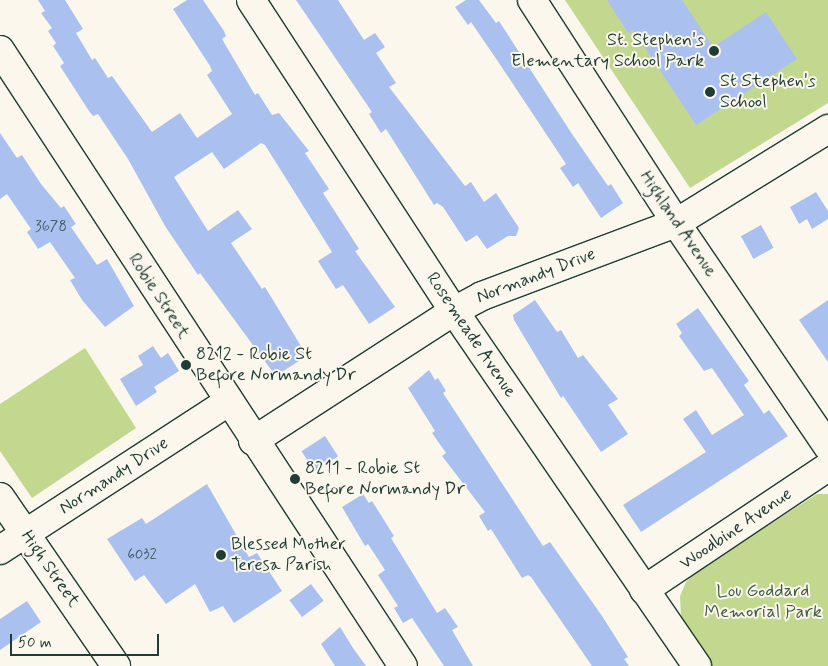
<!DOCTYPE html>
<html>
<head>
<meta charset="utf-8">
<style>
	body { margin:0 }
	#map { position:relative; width:828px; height:666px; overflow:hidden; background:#fbf7ec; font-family:Mynerve,sans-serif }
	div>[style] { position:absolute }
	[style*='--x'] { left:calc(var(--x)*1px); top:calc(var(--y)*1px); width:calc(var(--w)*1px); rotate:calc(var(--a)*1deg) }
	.green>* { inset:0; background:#c2d88e }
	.building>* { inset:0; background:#aac1ef; transform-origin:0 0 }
	.roads { filter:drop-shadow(1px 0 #1f3d34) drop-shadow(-1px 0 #1f3d34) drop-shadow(0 1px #1f3d34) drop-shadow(0 -1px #1f3d34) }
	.minor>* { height:28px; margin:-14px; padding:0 14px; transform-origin:14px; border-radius:14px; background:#fbf7ec }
	.dots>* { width:14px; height:14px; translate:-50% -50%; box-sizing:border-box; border:2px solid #fbf7ec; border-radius:50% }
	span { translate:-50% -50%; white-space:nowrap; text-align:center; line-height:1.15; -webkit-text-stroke:4px #fbf7ec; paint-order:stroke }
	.number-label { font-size:15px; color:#425e63 }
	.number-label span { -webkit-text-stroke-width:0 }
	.poi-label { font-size:18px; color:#1f3d34 }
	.right { translate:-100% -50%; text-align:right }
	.left { translate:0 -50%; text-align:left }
	.street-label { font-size:18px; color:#1f3d34 }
	.park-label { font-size:18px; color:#405c46 }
	.scale { position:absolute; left:10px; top:634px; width:149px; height:22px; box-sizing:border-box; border:2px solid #1f3d34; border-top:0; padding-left:6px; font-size:15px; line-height:18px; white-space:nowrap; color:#1f3d34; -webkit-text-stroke:4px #fbf7ec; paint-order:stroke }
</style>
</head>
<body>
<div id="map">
	<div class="green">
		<div style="clip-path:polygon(565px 0,828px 0,828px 103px,690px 188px)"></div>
		<div style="clip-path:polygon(85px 348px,136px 428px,32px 498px,0 451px,0 404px)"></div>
		<div style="clip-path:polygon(817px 494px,828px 494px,828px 666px,713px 666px,681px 616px,680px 596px,686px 582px,695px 572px)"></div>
	</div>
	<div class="building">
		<div style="clip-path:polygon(38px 0,65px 0,83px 29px,76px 33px,92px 60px,95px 58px,108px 78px,112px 76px,152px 132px,180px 113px,197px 138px,232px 114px,207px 75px,212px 71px,210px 66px,173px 9px,187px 0,203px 0,224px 31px,226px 36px,222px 39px,255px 95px,258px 93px,272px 115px,279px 113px,309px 151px,305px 153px,329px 189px,323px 193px,359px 249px,355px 251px,395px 307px,369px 324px,343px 285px,336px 289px,318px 261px,332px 252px,265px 145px,261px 143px,224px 169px,212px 152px,174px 177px,208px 231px,238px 210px,252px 229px,231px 243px,262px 289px,265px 287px,307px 356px,277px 375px,272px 371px,200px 273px,198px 275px,165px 226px,128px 159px,98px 114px,93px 116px,89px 111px,60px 66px,64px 63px,53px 46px,56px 43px,48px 31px,52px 28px,41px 13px,45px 11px)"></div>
		<div style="clip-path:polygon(296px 0,338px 0,364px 40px,375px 33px,385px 47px,376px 53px,396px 83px,389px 87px,465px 186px,471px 182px,484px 202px,496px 193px,519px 228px,516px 236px,508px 236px,487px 249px,477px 235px,466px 242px,443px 207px,437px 203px,434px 205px,386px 129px,381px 133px,369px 114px,372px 112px)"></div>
		<div style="clip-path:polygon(466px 0,479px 0,496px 23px,499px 21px,572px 134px,608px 186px,611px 184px,623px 203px,601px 218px,578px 183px,573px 187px,560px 168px,566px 164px,499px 63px,471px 22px,468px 25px,455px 7px)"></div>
		<div style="clip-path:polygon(607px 0,682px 0,713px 47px,766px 12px,797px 59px,696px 125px,633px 30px,628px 33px)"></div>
		<div style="clip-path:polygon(0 133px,17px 158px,22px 155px,41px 184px,61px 208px,64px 206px,76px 224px,71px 227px,97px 265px,107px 259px,134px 306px,105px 327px,82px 300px,70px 280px,75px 278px,50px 242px,38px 249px,27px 232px,31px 229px,7px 194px,0 199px)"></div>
		<div style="clip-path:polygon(816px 192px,828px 211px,828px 219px,812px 229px,807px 219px,799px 224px,790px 207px)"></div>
		<div style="left:761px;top:225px;width:26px;height:23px;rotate:61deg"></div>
		<div style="clip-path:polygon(535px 300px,557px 332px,561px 330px,578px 358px,583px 355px,618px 399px,608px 405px,628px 434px,601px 452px,563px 396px,561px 398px,514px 320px,513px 315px)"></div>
		<div style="clip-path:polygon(828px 300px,828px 362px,799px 320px)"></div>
		<div style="clip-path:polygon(698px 308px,749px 381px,744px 385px,764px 414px,769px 410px,788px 436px,641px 532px,623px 505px,706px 452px,683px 419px,696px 410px,712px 435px,744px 415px,712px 368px,704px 371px,679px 336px,682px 333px,676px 324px)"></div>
		<div style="clip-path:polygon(153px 346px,161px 358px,168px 353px,179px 371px,154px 387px,157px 392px,136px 406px,120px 379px,143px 365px,138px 356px)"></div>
		<div style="clip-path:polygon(429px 370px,435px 380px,438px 378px,446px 391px,443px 393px,543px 546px,550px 542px,602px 616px,628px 657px,624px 659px,629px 666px,592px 666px,531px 577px,528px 575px,522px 578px,491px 529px,488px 531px,479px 516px,485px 512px,442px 456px,446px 453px,432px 433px,435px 431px,408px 388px)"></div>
		<div style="left:325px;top:436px;width:24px;height:28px;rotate:57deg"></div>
		<div style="clip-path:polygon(207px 484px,249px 557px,257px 553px,282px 591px,234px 623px,223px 606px,210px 612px,195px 584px,166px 604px,144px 575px,135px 581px,107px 539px,142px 518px,146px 524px)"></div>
		<div style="clip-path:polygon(363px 494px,369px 503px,372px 501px,394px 536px,391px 538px,437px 613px,445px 608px,458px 627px,452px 630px,473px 666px,444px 666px,412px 618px,403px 623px,394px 608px,398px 606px,378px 575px,385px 570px,368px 544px,365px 546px,342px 507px)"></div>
		<div style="left:311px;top:584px;width:21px;height:27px;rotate:53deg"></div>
		<div style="clip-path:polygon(27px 601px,41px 622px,0 650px,0 619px)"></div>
		<div style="clip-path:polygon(340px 627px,353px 648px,366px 666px,335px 666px,321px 644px)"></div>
	</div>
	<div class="roads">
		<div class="minor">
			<div style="--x:251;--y:0;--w:371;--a:56.9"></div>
			<div style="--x:454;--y:311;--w:430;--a:55.6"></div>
			<div style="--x:532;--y:0;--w:265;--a:57.1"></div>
			<div style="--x:676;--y:223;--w:271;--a:55.8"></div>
			<div style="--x:0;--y:50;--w:736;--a:56.81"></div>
			<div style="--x:253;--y:441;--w:239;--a:-32.9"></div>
			<div style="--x:454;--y:311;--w:32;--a:-28"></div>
			<div style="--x:482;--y:296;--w:207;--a:-20.6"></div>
			<div style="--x:676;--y:223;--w:179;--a:-31.7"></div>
			<div style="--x:0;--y:497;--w:205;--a:55.5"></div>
			<div style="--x:0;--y:550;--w:272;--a:-33"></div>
			<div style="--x:644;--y:590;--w:221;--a:-33.8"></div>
		</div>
	</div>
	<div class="dots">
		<div style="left:714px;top:51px;background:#1f3d34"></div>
		<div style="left:710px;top:92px;background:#1f3d34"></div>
		<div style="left:186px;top:365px;background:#1f3d34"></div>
		<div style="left:295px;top:479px;background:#1f3d34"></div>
		<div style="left:221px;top:555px;background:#1f3d34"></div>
	</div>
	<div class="number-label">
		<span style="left:51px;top:228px">3678</span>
		<span style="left:142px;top:556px">6032</span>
	</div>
	<div class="poi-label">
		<span class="right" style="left:704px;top:51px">St. Stephen's<br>Elementary School Park</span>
		<span class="left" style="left:720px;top:92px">St Stephen's<br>School</span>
		<span class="left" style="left:196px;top:365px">8212 - Robie St<br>Before Normandy Dr</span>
		<span class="left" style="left:305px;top:479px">8211 - Robie St<br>Before Normandy Dr</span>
		<span class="left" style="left:231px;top:555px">Blessed Mother<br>Teresa Parish</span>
	</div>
	<div class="street-label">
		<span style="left:678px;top:224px;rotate:56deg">Highland Avenue</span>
		<span style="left:536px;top:276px;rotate:-21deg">Normandy Drive</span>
		<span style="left:159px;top:296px;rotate:57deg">Robie Street</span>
		<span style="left:471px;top:335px;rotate:56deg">Rosemeade Avenue</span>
		<span style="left:114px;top:476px;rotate:-33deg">Normandy Drive</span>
		<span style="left:736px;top:529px;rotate:-34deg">Woodbine Avenue</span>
		<span style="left:50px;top:569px;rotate:55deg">High Street</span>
	</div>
	<div class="park-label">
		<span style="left:763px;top:602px">Lou Goddard<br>Memorial Park</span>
	</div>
	<div class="scale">50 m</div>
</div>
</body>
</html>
